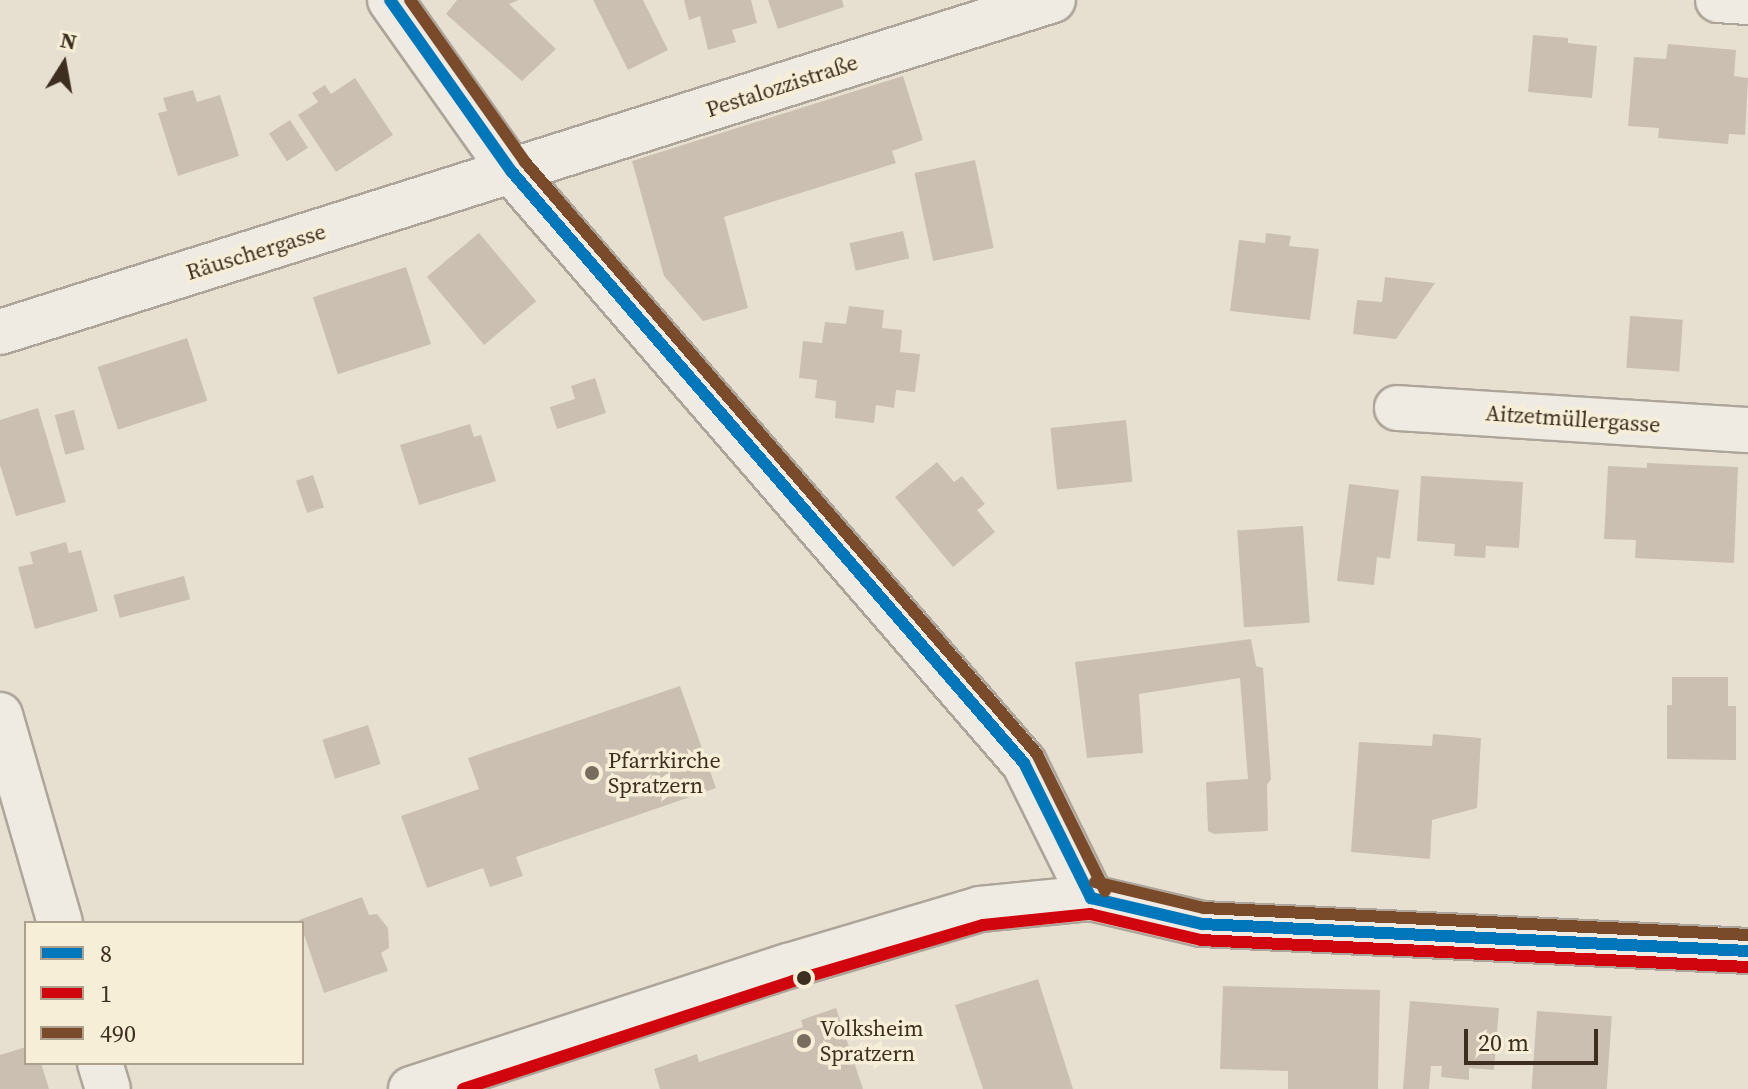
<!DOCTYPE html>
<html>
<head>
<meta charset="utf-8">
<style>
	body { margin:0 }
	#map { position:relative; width:1748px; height:1089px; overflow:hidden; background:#e7e0d1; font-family:"Source Serif 4",serif }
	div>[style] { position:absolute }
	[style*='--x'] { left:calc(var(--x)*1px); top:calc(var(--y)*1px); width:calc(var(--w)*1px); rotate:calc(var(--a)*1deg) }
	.building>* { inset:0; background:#cbbfb2; transform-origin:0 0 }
	.roads { filter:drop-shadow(2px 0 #ada599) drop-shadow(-2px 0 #ada599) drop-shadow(0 2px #ada599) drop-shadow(0 -2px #ada599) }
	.minor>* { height:44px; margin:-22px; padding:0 22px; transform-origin:22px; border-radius:22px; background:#efebe3 }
	.bus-1>* { height:12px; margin:-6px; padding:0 6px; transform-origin:6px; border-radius:6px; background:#0077ba }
	.bus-2>* { height:12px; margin:-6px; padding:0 6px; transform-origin:6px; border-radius:6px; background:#d1050d }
	.bus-3>* { height:12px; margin:-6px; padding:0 6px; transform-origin:6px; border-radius:6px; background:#7a4b2a }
	.dots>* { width:22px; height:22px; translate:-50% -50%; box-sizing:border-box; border:4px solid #f7eed8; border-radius:50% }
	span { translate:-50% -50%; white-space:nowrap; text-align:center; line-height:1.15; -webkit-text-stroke:7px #f7eed8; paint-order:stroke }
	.street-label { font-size:22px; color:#3d2e20 }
	.poi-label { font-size:22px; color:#3d2e20 }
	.left { translate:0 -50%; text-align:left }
	.legend { position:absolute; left:24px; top:921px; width:280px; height:144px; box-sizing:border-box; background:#f7eed8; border:2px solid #ada18e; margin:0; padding:10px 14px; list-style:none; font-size:24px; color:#3d2e20 }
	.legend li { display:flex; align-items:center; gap:16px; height:40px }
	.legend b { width:40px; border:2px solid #ada18e }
	.north { position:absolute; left:24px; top:24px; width:80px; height:80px; -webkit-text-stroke:6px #f7eed8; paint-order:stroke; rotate:11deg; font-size:22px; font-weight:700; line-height:32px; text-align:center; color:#3d2e20 }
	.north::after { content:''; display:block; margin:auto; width:28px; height:36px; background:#3d2e20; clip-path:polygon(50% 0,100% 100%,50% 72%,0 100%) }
	.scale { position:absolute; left:1464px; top:1029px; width:134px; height:36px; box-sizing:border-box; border:4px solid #3d2e20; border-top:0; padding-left:10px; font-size:24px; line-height:28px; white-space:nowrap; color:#3d2e20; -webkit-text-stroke:6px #f7eed8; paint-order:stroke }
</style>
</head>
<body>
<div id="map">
	<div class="building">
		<div style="clip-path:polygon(457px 0,519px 0,509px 4px,556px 49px,522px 81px,446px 14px)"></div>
		<div style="clip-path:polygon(593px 0,643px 0,668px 50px,628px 70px)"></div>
		<div style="clip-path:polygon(684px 0,751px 0,757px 23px,732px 30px,736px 42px,708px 50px,700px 16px,689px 20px)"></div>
		<div style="clip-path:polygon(768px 0,842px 0,844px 7px,778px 29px)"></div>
		<div style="clip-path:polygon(1533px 35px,1568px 38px,1568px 43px,1597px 46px,1592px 98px,1528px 92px)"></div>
		<div style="clip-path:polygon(1668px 44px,1736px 50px,1734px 76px,1748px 78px,1745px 135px,1729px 134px,1728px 144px,1658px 138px,1659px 128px,1628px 126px,1634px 57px,1666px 59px)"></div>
		<div style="clip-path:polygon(903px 76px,923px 140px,892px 151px,896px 163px,724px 217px,748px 308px,703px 321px,664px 276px,632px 161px)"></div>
		<div style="clip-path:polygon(355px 78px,393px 135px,336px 172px,298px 115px,318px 102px,312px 93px,325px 85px,331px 94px)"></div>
		<div style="clip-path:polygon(193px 90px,197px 102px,220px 95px,239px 156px,178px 176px,158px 113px,167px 111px,163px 98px)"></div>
		<div style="left:290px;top:120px;width:33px;height:25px;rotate:57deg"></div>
		<div style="left:975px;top:160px;width:90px;height:62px;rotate:78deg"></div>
		<div style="left:903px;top:231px;width:28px;height:55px;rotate:77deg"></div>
		<div style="left:479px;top:233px;width:89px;height:68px;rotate:50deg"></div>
		<div style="clip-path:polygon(1266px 233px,1291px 236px,1289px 246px,1319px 249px,1310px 320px,1230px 311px,1239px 240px,1265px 243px)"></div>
		<div style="left:406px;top:267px;width:81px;height:98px;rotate:72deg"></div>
		<div style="clip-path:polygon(1385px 277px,1435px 283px,1396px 339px,1353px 334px,1357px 300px,1382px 302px)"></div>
		<div style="clip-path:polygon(849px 306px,884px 310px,882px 328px,902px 330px,900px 352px,920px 354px,915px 392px,896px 390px,894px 408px,876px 405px,874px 423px,835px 418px,836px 401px,815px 398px,817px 380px,799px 378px,803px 341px,822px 343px,825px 322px,846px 324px)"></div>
		<div style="left:1630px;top:316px;width:53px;height:52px;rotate:4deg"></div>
		<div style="left:187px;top:338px;width:66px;height:94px;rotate:72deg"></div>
		<div style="clip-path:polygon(595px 378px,606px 413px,557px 429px,550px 407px,575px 399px,571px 386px)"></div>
		<div style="clip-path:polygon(38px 408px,66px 502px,16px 516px,0 465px,0 420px)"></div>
		<div style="left:74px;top:410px;width:41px;height:20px;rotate:75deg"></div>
		<div style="left:1126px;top:420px;width:62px;height:76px;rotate:84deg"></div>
		<div style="clip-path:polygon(470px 424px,474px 437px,481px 435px,496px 481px,419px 505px,400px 445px)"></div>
		<div style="clip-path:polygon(937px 462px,954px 482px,962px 476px,985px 504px,977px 510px,995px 532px,953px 567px,895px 497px)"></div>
		<div style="clip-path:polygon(1647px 463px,1738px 467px,1734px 563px,1635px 558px,1636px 540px,1604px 539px,1608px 466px,1647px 468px)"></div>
		<div style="left:313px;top:475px;width:34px;height:18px;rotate:71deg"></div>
		<div style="clip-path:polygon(1421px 476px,1523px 482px,1519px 548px,1486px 546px,1485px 558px,1454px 556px,1455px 544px,1417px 541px)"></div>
		<div style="clip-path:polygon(1349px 484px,1399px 490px,1390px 559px,1377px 557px,1374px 585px,1337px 581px)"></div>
		<div style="left:1303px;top:526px;width:97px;height:66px;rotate:86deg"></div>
		<div style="clip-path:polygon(66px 542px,69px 553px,81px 550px,98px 611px,35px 629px,18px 567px,33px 564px,30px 552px)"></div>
		<div style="left:184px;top:576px;width:24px;height:73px;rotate:75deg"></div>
		<div style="clip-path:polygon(1251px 639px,1256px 666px,1263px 668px,1271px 779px,1267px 785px,1268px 831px,1214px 834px,1208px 831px,1206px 782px,1248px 779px,1240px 678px,1139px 694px,1143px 753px,1087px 758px,1075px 662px)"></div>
		<div style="clip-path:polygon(1672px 677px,1728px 677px,1728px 706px,1736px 706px,1736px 760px,1667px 759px,1667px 705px,1672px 705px)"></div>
		<div style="clip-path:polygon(680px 686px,716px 788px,516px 857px,523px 876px,490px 887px,483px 868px,427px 888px,401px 816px,479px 789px,468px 758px)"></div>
		<div style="left:368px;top:725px;width:41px;height:48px;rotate:72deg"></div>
		<div style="clip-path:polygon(1433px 734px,1481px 738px,1477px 808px,1432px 820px,1430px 859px,1351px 852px,1359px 742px,1432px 746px)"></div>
		<div style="clip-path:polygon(362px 897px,369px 915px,377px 914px,388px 928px,389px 948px,381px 953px,388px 971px,324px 993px,299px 920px)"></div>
		<div style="clip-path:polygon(1038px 979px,1073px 1089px,983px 1089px,955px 1005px)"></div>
		<div style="clip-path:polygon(1223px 986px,1380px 990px,1378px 1089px,1288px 1089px,1288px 1071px,1220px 1069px)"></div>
		<div style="clip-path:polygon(1410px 1001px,1499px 1008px,1494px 1070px,1469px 1068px,1469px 1080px,1441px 1077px,1442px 1066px,1431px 1066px,1429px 1089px,1403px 1089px)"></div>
		<div style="clip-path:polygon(836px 1008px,863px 1089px,660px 1089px,654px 1069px,697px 1054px,699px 1062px,803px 1027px,801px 1020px)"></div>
		<div style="left:1537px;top:1011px;width:75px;height:78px;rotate:4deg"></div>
		<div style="clip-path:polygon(26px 1047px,26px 1063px,41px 1063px,49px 1089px,0 1089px,0 1055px)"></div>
	</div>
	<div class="roads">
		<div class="minor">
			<div style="--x:390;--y:0;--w:211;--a:54.7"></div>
			<div style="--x:512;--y:172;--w:782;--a:49.1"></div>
			<div style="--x:1024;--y:763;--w:151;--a:63.6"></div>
			<div style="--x:1718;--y:0;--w:30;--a:4"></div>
			<div style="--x:0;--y:332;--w:1104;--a:-17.5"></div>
			<div style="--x:1397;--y:408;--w:352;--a:3.6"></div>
			<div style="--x:0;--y:715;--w:216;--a:73.9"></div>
			<div style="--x:100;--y:1063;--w:27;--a:73"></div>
			<div style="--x:411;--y:1089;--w:397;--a:-18.1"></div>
			<div style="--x:788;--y:966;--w:200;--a:-16.5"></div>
			<div style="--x:980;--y:909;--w:112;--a:-5.7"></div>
			<div style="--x:1091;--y:898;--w:114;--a:13.2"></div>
			<div style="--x:1202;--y:924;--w:547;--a:2.83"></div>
		</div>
	</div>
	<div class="bus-1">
		<div style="--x:390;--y:0;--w:211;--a:54.7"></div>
		<div style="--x:512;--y:172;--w:782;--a:49.1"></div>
		<div style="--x:1024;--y:763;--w:151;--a:63.6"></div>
		<div style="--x:1091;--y:898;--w:114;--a:13.2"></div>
		<div style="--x:1202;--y:924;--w:547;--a:2.83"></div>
	</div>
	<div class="bus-2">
		<div style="--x:463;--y:1089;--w:347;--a:-18.1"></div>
		<div style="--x:793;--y:981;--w:198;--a:-16.4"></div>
		<div style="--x:983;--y:925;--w:108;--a:-5.9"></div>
		<div style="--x:1090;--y:914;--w:114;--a:13.2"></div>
		<div style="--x:1201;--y:940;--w:547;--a:2.83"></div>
	</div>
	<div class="bus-3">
		<div style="--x:410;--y:0;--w:199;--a:54.6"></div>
		<div style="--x:525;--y:162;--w:783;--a:49.14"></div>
		<div style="--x:1037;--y:754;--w:153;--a:63.6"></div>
		<div style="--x:1095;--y:882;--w:112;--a:13.4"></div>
		<div style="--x:1204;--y:908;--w:545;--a:2.84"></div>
	</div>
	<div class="dots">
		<div style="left:592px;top:773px;background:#786c5e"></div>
		<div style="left:804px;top:978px;background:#3d2e20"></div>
		<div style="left:804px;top:1041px;background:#786c5e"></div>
	</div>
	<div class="street-label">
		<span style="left:782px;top:86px;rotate:-18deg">Pestalozzistraße</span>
		<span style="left:256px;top:252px;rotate:-17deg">Räuschergasse</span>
		<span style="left:1573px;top:419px;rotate:4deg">Aitzetmüllergasse</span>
	</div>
	<div class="poi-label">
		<span class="left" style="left:608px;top:773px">Pfarrkirche<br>Spratzern</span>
		<span class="left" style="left:820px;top:1041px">Volksheim<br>Spratzern</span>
	</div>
	<ul class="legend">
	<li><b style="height:10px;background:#0077ba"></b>8</li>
	<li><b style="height:10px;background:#d1050d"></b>1</li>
	<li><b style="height:10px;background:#7a4b2a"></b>490</li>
	</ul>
	<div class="north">N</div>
	<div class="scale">20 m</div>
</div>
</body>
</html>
